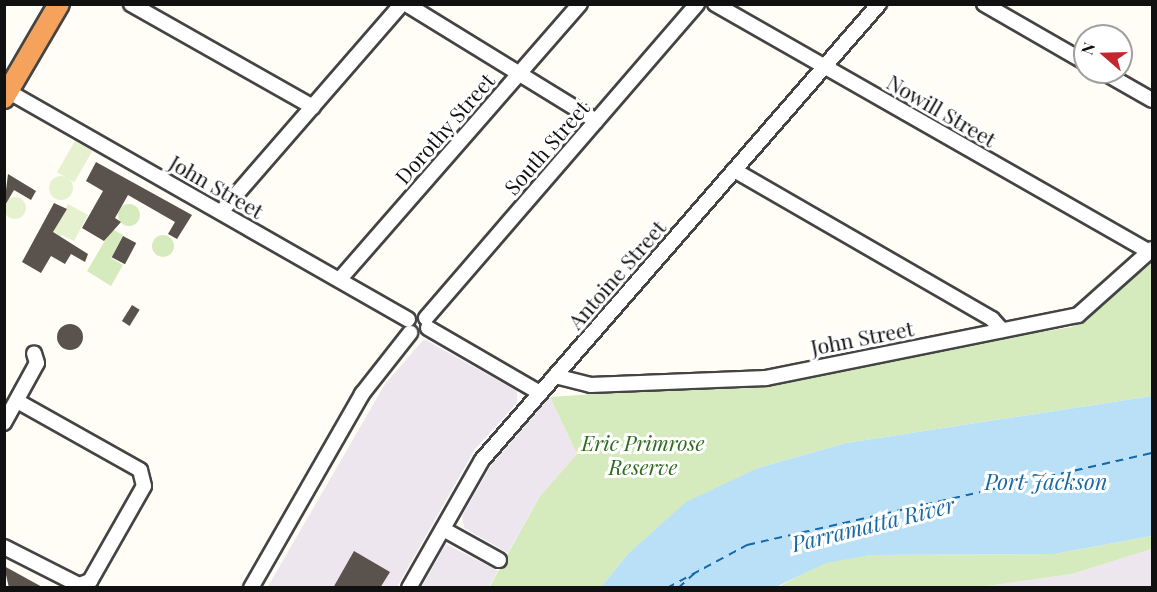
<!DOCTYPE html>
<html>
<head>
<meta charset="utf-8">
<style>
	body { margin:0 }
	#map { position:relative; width:1157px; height:592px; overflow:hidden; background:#fffdf5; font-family:"Playfair Display",serif }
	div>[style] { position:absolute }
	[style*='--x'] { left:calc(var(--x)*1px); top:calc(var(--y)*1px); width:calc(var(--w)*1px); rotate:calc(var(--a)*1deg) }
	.industrial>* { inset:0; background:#eee6ef }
	.green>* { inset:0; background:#d5ebbd }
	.round { border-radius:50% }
	.pitch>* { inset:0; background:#e6f2cf; transform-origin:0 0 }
	.water>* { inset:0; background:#b9e0f7 }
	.ferry>* { height:1.5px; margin-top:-0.75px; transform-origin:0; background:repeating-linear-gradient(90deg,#1768a6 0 8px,transparent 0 14px) }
	.building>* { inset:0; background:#5a524d; transform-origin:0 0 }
	.roads { filter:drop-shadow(2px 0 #444) drop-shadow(-2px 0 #444) drop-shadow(0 2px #444) drop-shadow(0 -2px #444) }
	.minor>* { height:14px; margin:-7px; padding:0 7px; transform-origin:7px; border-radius:7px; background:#fff }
	.highway>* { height:20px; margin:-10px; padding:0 10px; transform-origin:10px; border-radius:10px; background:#f5a25d }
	span { translate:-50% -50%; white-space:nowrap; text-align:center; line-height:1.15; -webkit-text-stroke:6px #fff; paint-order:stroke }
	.street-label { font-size:21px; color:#111 }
	.park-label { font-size:21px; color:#2f6b1f; font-style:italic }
	.water-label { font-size:22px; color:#1768a6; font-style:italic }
	.frame { position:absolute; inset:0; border:6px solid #111; pointer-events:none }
	.north { position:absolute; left:1073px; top:24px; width:60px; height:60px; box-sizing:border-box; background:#fff; border:2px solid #a0a0a0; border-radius:50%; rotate:290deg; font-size:16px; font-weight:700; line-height:24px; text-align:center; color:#111 }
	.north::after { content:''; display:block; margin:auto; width:21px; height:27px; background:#c4262e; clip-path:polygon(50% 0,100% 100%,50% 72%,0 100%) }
</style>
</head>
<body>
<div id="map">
	<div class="industrial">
		<div style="clip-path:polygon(424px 339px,517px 391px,517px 403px,475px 449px,397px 587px,267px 588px,385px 384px)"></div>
		<div style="clip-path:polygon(550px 397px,577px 454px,540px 496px,508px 553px,464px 528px,462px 516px,492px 464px)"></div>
		<div style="clip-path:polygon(446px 544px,498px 571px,489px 587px,421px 588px)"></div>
		<div style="clip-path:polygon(1152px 549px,1152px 587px,973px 588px,1072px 574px)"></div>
	</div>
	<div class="green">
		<div class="round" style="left:118px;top:204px;width:22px;height:22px"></div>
		<div style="clip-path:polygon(112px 229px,123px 235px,111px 258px,123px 265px,111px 286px,87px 271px)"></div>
		<div class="round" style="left:152px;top:235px;width:22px;height:22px"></div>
		<div style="clip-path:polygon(1152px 263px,1152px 396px,846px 443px,758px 468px,627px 555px,601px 587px,489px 588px,540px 496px,577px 454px,550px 397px,786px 381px,868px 360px,1072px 327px)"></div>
		<div style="clip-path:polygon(1152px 536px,1152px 549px,1072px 574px,973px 588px,776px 588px,826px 562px,871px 555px,1054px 554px)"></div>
	</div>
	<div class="pitch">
		<div style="left:75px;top:141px;width:20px;height:36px;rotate:30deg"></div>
		<div class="round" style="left:49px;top:176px;width:24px;height:24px"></div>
		<div class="round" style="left:4px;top:197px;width:22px;height:22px"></div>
		<div style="clip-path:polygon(68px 204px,88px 215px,74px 241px,62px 235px,51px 253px,44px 249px)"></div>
	</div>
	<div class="water">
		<div style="clip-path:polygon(1152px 396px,1152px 536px,1054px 554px,871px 555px,826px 563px,776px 587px,601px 587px,627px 555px,686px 502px,758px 468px,846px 443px)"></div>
	</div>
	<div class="ferry">
		<div style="--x:667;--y:588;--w:91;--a:-28.3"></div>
		<div style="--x:747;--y:545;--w:415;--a:-12.8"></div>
		<div style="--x:678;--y:588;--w:28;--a:-42"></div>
	</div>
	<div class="building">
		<div style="clip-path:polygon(96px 162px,192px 215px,177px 239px,168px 234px,175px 222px,128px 195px,115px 218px,121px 222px,104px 241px,82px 228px,103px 191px,86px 181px)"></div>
		<div style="clip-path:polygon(8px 174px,36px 191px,31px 200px,14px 190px,4px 207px)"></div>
		<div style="clip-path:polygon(54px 203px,67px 209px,53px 232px,88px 254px,85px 262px,71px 254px,65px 264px,51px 256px,41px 273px,22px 262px)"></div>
		<div style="left:123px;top:236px;width:15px;height:24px;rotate:28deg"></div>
		<div style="left:132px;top:305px;width:9px;height:19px;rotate:32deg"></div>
		<div class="round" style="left:57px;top:324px;width:26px;height:26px"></div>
		<div style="clip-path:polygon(354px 551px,390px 572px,380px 588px,333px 588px)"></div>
		<div style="clip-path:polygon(4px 566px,44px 588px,9px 588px)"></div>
	</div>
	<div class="roads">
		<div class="minor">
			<div style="--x:131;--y:4;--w:209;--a:29.5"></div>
			<div style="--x:406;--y:4;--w:223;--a:31.6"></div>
			<div style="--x:715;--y:4;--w:500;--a:29.7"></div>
			<div style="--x:984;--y:4;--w:116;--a:29.9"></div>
			<div style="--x:1103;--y:72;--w:56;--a:29.7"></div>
			<div style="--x:4;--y:89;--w:465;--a:29.7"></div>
			<div style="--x:734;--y:170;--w:298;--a:30"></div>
			<div style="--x:992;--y:319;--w:15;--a:48"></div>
			<div style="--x:221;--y:212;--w:276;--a:-49"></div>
			<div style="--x:340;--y:279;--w:365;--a:-48.9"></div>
			<div style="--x:426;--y:318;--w:415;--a:-49.2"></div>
			<div style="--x:428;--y:328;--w:129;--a:30.1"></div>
			<div style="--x:555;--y:376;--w:37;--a:14"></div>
			<div style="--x:591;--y:385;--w:175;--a:-2.3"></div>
			<div style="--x:766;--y:378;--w:318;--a:-11.4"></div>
			<div style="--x:1078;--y:315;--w:99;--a:-41.7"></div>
			<div style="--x:4;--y:423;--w:68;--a:-61.2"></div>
			<div style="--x:37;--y:363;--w:10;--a:-107"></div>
			<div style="--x:443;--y:529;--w:64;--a:29"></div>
			<div style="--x:4;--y:547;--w:84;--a:26.9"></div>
			<div style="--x:79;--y:585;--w:12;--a:-20"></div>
			<div style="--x:90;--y:581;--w:109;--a:-60.4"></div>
			<div style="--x:144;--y:486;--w:16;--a:-104"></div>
			<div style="--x:140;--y:470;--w:141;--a:-150.7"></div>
			<div style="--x:251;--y:588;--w:224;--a:-60.2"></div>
			<div style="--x:362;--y:394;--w:78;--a:-51.8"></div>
			<div style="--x:409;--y:588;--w:147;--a:-60.3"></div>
			<div style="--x:482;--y:460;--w:605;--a:-48.96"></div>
		</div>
		<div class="highway">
			<div style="--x:4;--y:98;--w:109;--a:-59.7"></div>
		</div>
	</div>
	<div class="street-label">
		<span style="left:942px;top:110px;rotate:30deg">Nowill Street</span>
		<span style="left:444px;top:128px;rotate:-49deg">Dorothy Street</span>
		<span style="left:546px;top:147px;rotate:-49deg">South Street</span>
		<span style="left:217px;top:186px;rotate:30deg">John Street</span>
		<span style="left:616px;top:274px;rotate:-49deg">Antoine Street</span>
		<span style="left:862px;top:337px;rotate:-11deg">John Street</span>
	</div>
	<div class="park-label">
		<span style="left:643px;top:454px">Eric Primrose<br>Reserve</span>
	</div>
	<div class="water-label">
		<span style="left:1046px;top:482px">Port Jackson</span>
		<span style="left:873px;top:524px;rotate:-14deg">Parramatta River</span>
	</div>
	<div class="frame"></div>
	<div class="north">N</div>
</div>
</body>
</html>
